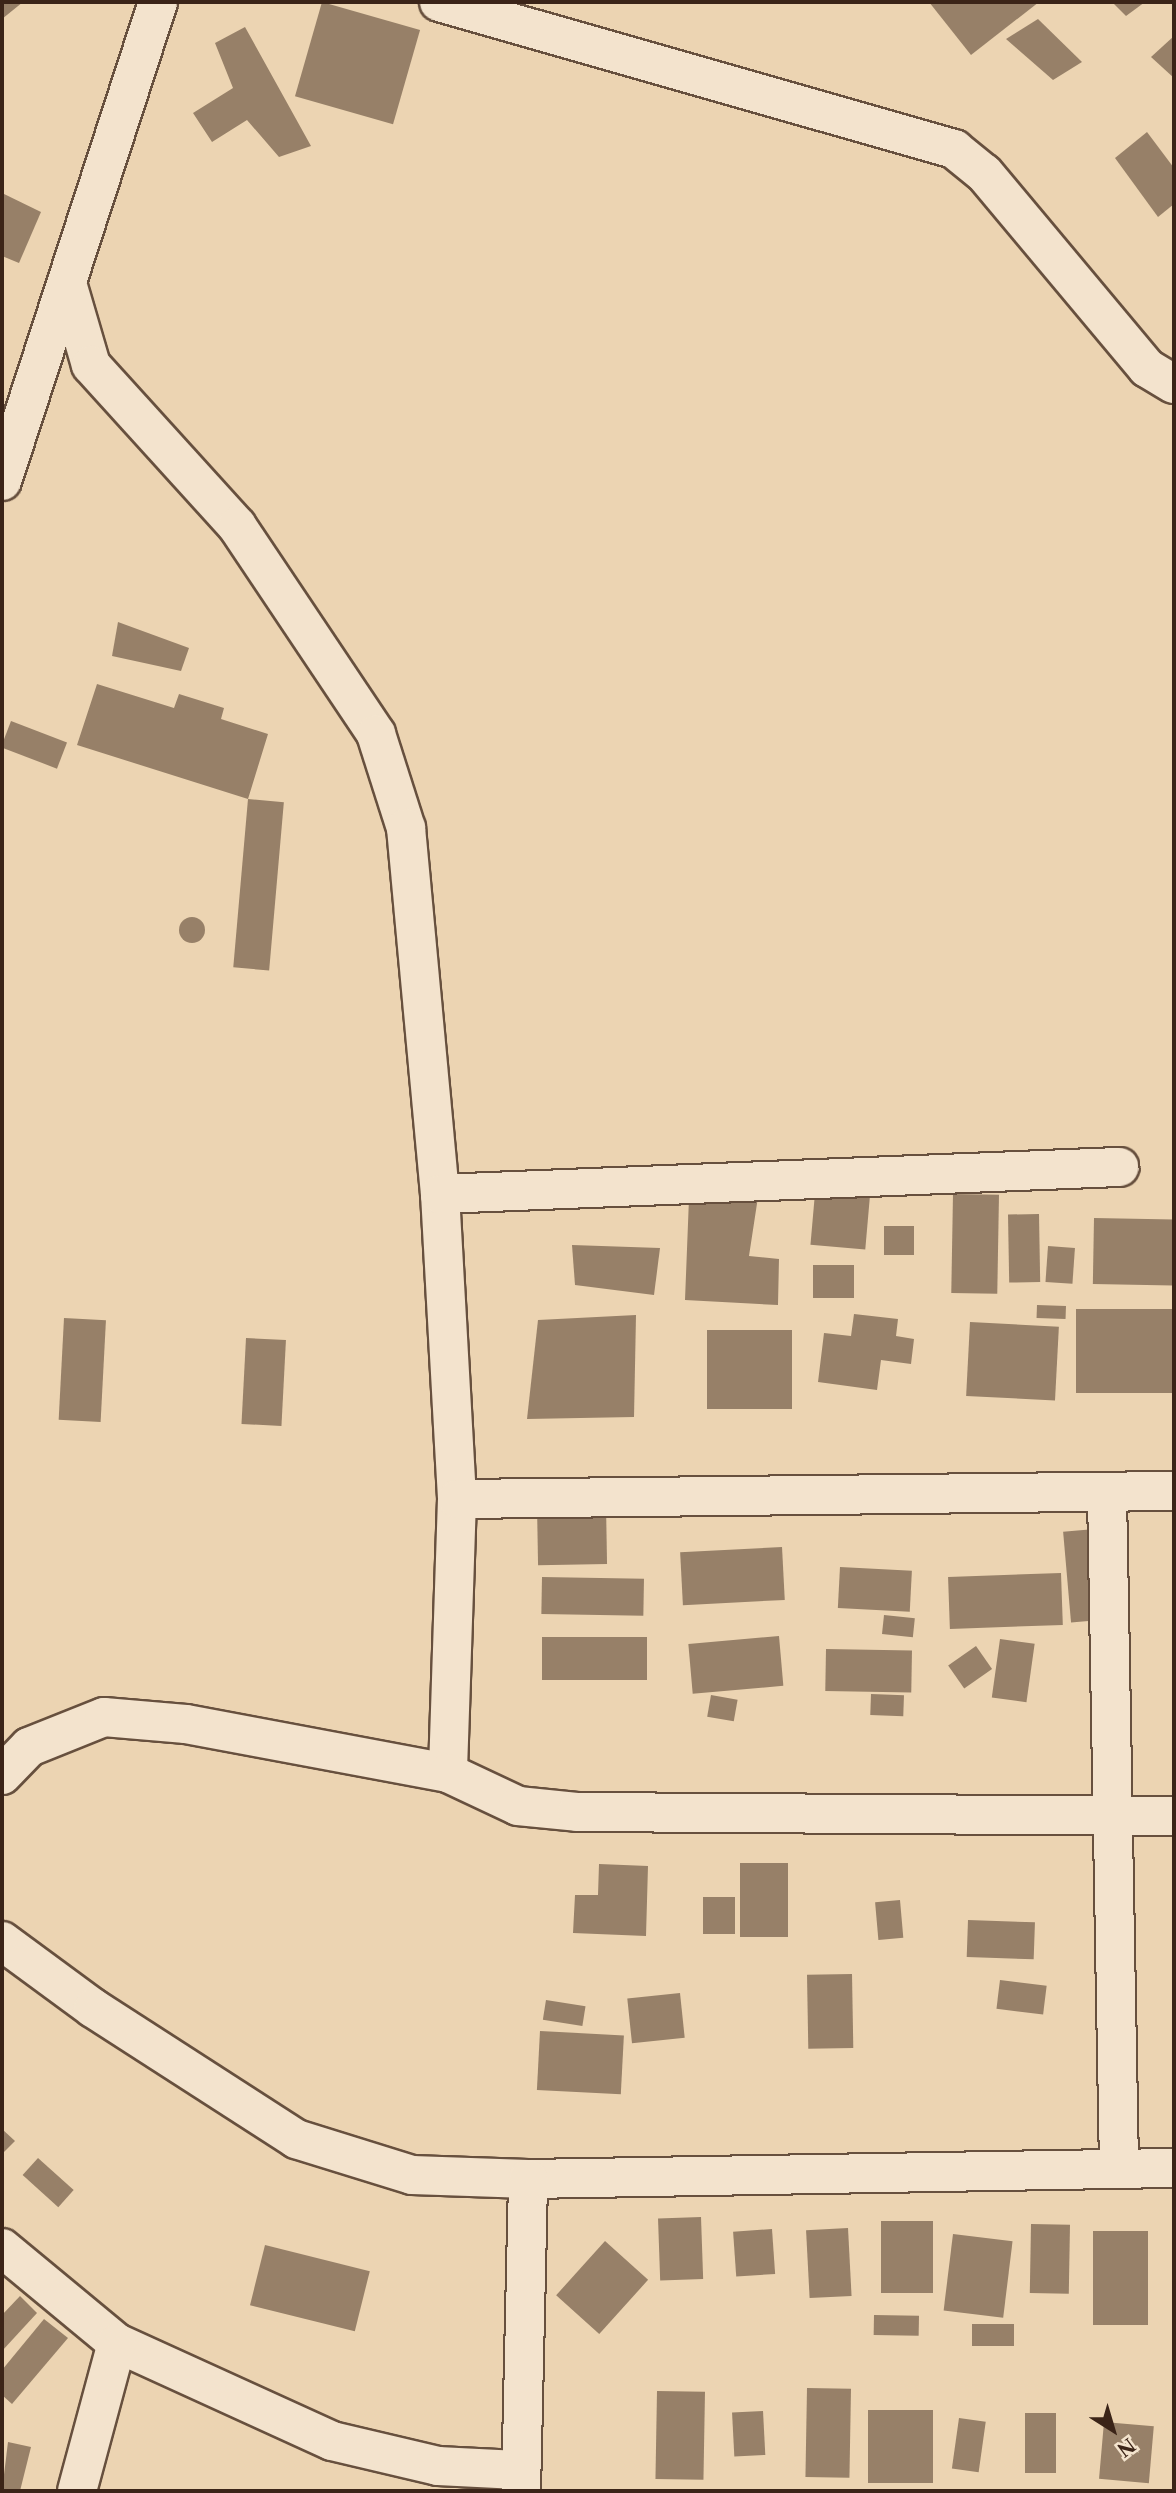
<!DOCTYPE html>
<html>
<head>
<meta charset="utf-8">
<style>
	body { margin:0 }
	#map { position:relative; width:1176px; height:2493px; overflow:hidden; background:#ecd4b2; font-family:"Libre Caslon Text",serif }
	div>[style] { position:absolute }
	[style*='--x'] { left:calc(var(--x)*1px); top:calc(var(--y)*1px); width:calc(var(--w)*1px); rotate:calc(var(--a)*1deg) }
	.building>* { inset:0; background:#978068; transform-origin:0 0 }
	.round { border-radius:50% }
	.roads { filter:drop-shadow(2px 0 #67503e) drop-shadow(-2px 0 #67503e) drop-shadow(0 2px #67503e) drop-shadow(0 -2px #67503e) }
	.minor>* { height:38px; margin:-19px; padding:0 19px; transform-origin:19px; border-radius:19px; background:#f3e3cd }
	span { translate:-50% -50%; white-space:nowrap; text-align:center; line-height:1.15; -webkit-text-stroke:6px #f3e3cd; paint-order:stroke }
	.frame { position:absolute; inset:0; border:4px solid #3b2418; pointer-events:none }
	.north { position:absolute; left:1078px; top:2395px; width:70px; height:70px; -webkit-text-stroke:5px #f3e3cd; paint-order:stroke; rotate:143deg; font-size:19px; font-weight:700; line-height:28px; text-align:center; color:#3b2418 }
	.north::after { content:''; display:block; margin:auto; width:24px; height:32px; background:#3b2418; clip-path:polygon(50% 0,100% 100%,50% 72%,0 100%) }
</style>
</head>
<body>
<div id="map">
	<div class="building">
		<div style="clip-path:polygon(2px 2px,23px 2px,2px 19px)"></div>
		<div style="left:322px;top:2px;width:102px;height:98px;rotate:16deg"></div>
		<div style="clip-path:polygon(929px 2px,1039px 2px,971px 55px)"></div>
		<div style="clip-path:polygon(1112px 2px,1145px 2px,1126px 16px)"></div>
		<div style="clip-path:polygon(1038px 19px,1082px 62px,1053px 80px,1006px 39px)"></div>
		<div style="clip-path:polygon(245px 27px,311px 146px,279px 157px,247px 120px,212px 142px,193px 113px,233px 88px,215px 43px)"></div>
		<div style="clip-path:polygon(1174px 36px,1174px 78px,1151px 57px)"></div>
		<div style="clip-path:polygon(1147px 132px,1174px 168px,1174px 204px,1158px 217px,1115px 158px)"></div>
		<div style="clip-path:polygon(2px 193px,41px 212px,19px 263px,2px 256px)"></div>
		<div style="clip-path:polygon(118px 622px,189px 648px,181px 671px,112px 656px)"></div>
		<div style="clip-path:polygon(97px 684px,174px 708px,179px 694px,224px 708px,221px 719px,268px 734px,248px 799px,77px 745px)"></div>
		<div style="left:11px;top:721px;width:60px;height:28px;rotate:21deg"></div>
		<div style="left:248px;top:799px;width:36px;height:169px;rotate:5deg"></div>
		<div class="round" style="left:179px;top:917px;width:26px;height:26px"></div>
		<div style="left:815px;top:1193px;width:55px;height:52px;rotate:5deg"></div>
		<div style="left:953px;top:1194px;width:46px;height:99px;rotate:1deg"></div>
		<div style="clip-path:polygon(758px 1197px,749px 1256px,779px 1259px,778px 1305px,685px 1300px,689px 1198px)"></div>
		<div style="left:1039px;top:1214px;width:68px;height:31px;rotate:89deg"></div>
		<div style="left:1094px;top:1218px;width:80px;height:66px;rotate:1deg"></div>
		<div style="left:914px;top:1226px;width:29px;height:30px;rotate:90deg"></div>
		<div style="clip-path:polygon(572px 1245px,660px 1248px,654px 1295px,575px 1285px)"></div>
		<div style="left:1048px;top:1246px;width:27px;height:36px;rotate:4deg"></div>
		<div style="left:813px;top:1265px;width:41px;height:33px"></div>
		<div style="left:1037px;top:1305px;width:29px;height:13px;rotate:2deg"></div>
		<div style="left:1076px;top:1309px;width:98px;height:84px"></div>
		<div style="clip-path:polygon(854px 1314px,898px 1319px,896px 1336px,914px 1339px,911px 1364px,881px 1360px,877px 1390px,818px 1382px,824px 1333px,851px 1336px)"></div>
		<div style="clip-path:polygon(636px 1315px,634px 1417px,527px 1419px,538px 1320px)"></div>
		<div style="left:64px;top:1318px;width:42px;height:102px;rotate:3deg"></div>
		<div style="left:970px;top:1322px;width:89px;height:74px;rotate:3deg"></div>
		<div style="left:707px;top:1330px;width:85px;height:79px"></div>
		<div style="left:246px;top:1338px;width:40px;height:86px;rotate:3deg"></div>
		<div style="left:606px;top:1504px;width:60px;height:69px;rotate:89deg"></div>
		<div style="left:1095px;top:1529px;width:91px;height:32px;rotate:85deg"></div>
		<div style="left:782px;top:1547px;width:53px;height:102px;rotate:87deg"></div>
		<div style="left:840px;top:1567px;width:72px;height:41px;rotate:3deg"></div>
		<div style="left:1061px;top:1573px;width:52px;height:113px;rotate:88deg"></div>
		<div style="left:542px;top:1577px;width:102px;height:37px;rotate:1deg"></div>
		<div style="left:884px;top:1615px;width:31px;height:19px;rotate:6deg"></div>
		<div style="left:779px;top:1636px;width:50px;height:91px;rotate:85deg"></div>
		<div style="left:647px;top:1637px;width:43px;height:105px;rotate:90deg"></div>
		<div style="left:1000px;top:1639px;width:35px;height:59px;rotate:8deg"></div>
		<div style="left:976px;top:1646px;width:28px;height:34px;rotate:55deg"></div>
		<div style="left:826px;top:1649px;width:86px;height:42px;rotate:1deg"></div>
		<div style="left:871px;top:1694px;width:33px;height:21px;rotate:2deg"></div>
		<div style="left:711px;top:1695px;width:27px;height:22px;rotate:10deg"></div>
		<div style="left:740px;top:1863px;width:48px;height:74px"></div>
		<div style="clip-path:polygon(599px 1864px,648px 1866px,646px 1936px,573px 1933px,575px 1895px,598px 1895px)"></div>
		<div style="left:703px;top:1897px;width:32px;height:37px"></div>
		<div style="left:900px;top:1900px;width:38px;height:25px;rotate:85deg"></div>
		<div style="left:968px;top:1920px;width:67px;height:37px;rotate:2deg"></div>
		<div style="left:852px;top:1974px;width:74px;height:45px;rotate:89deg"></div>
		<div style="left:1000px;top:1980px;width:47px;height:29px;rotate:7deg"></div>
		<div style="left:680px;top:1993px;width:45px;height:53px;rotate:84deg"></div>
		<div style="left:546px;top:2000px;width:40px;height:20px;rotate:9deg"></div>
		<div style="left:540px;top:2031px;width:84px;height:59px;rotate:3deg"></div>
		<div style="clip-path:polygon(2px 2129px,15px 2141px,2px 2154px)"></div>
		<div style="left:38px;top:2158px;width:48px;height:23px;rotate:42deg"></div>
		<div style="left:701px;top:2217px;width:62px;height:43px;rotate:88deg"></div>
		<div style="left:881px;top:2221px;width:52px;height:72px"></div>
		<div style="left:1031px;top:2224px;width:39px;height:69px;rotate:1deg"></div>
		<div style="left:848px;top:2228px;width:68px;height:42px;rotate:87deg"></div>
		<div style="left:772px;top:2229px;width:45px;height:39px;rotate:86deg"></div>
		<div style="left:1093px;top:2231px;width:55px;height:94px"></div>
		<div style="left:953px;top:2234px;width:60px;height:77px;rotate:7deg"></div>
		<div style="left:605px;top:2241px;width:58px;height:73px;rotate:42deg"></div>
		<div style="left:265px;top:2245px;width:108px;height:62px;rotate:14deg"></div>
		<div style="clip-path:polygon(20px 2296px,37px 2313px,2px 2351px,2px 2315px)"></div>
		<div style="left:874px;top:2315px;width:45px;height:20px;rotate:1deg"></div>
		<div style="clip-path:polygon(44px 2319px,68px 2338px,12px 2404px,2px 2395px,2px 2370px)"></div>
		<div style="left:1014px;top:2324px;width:22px;height:42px;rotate:90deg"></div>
		<div style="left:807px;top:2388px;width:44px;height:89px;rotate:1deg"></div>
		<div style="left:657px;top:2391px;width:48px;height:88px;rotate:1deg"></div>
		<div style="left:868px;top:2410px;width:65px;height:73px"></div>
		<div style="left:763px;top:2411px;width:44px;height:31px;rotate:87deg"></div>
		<div style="left:1025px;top:2413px;width:31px;height:60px"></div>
		<div style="left:959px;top:2418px;width:27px;height:51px;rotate:8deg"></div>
		<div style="left:1104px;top:2422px;width:50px;height:57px;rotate:5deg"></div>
		<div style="clip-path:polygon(8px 2442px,31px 2447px,20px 2491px,2px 2491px)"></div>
	</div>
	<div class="roads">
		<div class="minor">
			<div style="--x:439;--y:2;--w:536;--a:15.93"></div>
			<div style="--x:954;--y:149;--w:38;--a:39"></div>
			<div style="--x:984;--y:173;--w:254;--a:50.1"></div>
			<div style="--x:1147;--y:368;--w:31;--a:31"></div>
			<div style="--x:67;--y:283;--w:85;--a:73.7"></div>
			<div style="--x:91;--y:365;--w:217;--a:47.8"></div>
			<div style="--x:237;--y:526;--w:250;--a:56.2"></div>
			<div style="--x:376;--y:734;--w:99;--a:72.3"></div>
			<div style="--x:406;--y:828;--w:368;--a:84.7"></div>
			<div style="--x:440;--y:1194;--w:305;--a:86.8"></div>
			<div style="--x:457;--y:1499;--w:274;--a:91.9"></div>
			<div style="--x:2;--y:481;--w:504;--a:-71.96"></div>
			<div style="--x:440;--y:1194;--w:680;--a:-2.28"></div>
			<div style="--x:1107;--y:1493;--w:676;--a:88.98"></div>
			<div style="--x:457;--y:1499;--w:717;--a:-0.64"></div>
			<div style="--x:2;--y:1775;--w:39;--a:-46"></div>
			<div style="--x:29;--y:1747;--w:81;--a:-21.8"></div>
			<div style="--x:104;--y:1717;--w:82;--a:4.9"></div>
			<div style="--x:186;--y:1724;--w:267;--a:10.6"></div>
			<div style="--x:448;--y:1773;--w:77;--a:25.2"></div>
			<div style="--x:518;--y:1806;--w:59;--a:5.8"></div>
			<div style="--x:577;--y:1812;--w:597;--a:0.38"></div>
			<div style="--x:2;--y:1941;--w:113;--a:36.4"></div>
			<div style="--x:93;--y:2008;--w:242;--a:32.8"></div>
			<div style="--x:296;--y:2139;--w:121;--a:17.2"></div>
			<div style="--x:412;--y:2175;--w:116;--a:2"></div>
			<div style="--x:528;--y:2179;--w:646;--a:-0.98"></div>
			<div style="--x:2;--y:2248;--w:149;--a:39.6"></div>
			<div style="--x:117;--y:2343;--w:236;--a:24.5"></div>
			<div style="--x:332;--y:2441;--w:109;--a:13.3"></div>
			<div style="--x:438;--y:2466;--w:80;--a:2.9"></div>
			<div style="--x:77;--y:2491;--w:153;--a:-74.9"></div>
			<div style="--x:521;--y:2491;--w:312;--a:-88.7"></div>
		</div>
	</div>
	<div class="frame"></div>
	<div class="north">N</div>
</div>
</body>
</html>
